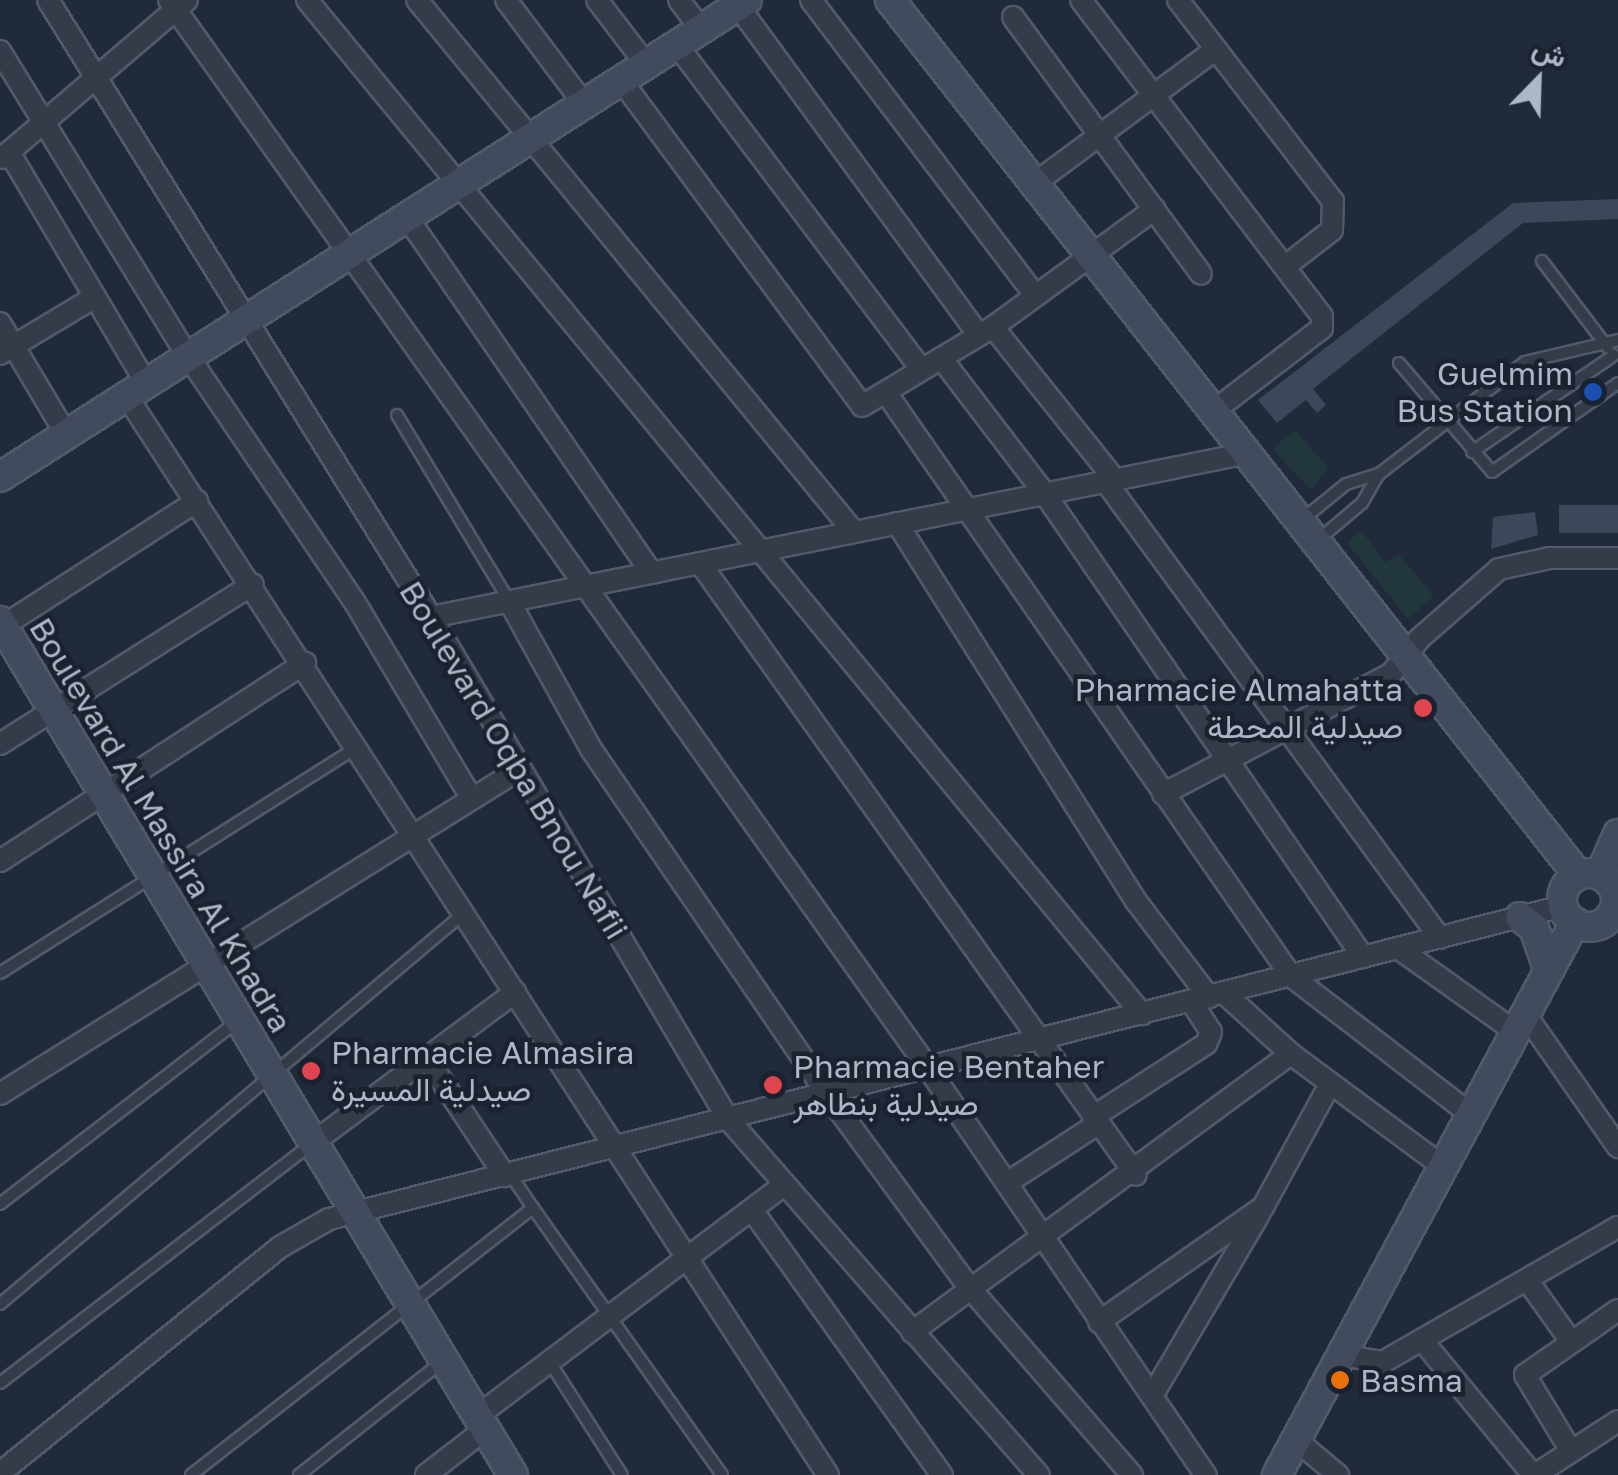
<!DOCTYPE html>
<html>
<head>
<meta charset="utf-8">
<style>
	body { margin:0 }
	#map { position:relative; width:1618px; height:1475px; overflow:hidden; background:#202a3a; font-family:"Golos Text",Vazirmatn,sans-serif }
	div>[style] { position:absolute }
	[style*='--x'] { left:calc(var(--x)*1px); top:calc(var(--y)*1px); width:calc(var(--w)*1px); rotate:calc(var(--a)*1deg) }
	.green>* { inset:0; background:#22373b }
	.building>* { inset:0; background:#3c4859; transform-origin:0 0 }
	.roads { filter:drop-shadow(2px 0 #515a68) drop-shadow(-2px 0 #515a68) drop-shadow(0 2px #515a68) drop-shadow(0 -2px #515a68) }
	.lane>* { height:10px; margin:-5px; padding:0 5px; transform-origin:5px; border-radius:5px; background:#343c4a }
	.street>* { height:20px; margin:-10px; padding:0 10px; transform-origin:10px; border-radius:10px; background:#343c4a }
	.secondary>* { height:28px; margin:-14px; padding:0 14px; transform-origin:14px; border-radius:14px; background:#424b5d }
	.secondary>.ring { margin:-14px; padding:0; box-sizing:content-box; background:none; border:28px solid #424b5d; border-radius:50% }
	.dots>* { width:28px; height:28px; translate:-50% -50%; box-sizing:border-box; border:5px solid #19222e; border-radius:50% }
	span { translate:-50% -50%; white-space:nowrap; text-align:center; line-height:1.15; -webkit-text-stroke:9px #19222e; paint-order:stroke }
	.poi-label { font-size:32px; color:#aeb7c6 }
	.right { translate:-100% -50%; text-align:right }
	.left { translate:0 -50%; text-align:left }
	.street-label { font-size:32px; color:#aeb7c6 }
	.north { position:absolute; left:1488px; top:30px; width:100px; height:100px; -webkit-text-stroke:8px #19222e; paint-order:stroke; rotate:23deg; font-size:28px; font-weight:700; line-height:40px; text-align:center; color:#aeb7c6 }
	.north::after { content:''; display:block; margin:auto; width:35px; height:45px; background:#aeb7c6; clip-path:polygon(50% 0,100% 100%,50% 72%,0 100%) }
</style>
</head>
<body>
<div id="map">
	<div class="green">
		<div style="clip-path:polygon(1295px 430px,1329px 469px,1311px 489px,1272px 449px)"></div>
		<div style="clip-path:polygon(1360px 529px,1385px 562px,1398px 554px,1434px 596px,1408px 619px,1348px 544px)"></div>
	</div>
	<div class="building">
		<div style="clip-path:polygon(1618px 199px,1618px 219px,1523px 223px,1313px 389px,1326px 405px,1317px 413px,1306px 400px,1277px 423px,1258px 400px,1513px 203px)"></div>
		<div style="left:1618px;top:505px;width:28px;height:59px;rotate:90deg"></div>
		<div style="clip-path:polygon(1535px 512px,1538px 535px,1491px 549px,1493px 517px)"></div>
	</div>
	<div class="roads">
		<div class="lane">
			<div style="--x:1542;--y:261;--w:109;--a:52.8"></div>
			<div style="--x:1399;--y:363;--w:143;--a:49.5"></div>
			<div style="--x:1492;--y:472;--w:154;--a:-35.2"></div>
			<div style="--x:397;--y:415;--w:217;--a:58.9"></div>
			<div style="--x:1472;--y:452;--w:172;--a:-34.3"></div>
			<div style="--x:1303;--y:519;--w:55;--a:-39.1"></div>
			<div style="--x:1346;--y:484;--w:34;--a:-17"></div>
			<div style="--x:1379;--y:474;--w:184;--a:-37.5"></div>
			<div style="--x:1525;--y:362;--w:96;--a:-13.3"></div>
			<div style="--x:1317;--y:541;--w:59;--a:-40.2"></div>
			<div style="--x:1362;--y:503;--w:34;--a:-60"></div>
			<div style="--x:0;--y:973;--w:423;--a:-32.3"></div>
			<div style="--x:0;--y:1204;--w:298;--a:-37.6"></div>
			<div style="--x:533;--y:1208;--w:327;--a:54.7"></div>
			<div style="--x:0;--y:1304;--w:605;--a:-40.11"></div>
			<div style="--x:549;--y:1361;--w:135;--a:57.4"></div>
			<div style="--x:0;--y:1383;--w:391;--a:-37.5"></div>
			<div style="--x:191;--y:1475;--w:434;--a:-38"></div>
			<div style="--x:533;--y:1208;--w:40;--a:-124"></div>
			<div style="--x:299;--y:1475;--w:184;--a:-38.4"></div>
		</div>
		<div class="street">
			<div style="--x:48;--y:0;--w:726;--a:58.17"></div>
			<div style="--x:431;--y:617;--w:583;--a:59.39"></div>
			<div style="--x:728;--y:1119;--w:473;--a:48.9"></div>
			<div style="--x:169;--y:0;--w:1310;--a:54.6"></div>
			<div style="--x:928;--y:1068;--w:493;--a:55.7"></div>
			<div style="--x:307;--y:0;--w:1314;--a:50.53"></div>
			<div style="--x:417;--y:0;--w:688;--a:50.6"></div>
			<div style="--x:506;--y:0;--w:130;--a:53.1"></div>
			<div style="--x:597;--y:0;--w:81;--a:52.6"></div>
			<div style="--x:679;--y:0;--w:36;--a:53"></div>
			<div style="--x:811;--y:0;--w:370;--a:52.8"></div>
			<div style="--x:1081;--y:0;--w:397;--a:52.7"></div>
			<div style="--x:1322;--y:316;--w:12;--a:90"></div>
			<div style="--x:1322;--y:328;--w:136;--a:142.5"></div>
			<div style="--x:1178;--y:0;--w:254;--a:52.4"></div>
			<div style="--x:1333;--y:201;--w:29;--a:92"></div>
			<div style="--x:1332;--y:230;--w:58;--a:142"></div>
			<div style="--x:738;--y:6;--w:406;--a:53.8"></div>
			<div style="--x:1013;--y:17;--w:318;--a:53.8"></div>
			<div style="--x:677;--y:45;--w:406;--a:53"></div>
			<div style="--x:0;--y:51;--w:358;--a:58.4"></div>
			<div style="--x:188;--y:356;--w:296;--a:55.9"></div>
			<div style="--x:354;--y:601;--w:230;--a:59.2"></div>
			<div style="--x:621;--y:80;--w:405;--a:53.5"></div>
			<div style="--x:862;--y:406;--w:153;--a:-31.1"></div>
			<div style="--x:993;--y:327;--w:200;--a:-36.1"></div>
			<div style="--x:9;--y:152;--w:269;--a:59.3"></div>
			<div style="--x:2;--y:158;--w:243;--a:-40.5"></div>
			<div style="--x:1031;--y:186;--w:230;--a:-36.5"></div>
			<div style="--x:407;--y:217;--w:432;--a:55.5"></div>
			<div style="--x:0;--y:323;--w:129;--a:59.3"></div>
			<div style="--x:993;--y:327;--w:196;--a:51.4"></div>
			<div style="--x:0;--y:354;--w:111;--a:-31"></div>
			<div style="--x:941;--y:358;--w:171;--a:52.6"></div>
			<div style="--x:1045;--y:494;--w:562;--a:55.52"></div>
			<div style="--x:887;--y:394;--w:708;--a:55.23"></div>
			<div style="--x:1291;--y:976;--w:225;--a:37.6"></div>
			<div style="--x:126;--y:395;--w:1288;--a:56.98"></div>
			<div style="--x:1106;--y:482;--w:565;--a:53.78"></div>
			<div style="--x:897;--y:523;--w:447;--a:57.7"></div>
			<div style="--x:1136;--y:901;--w:121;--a:52.8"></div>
			<div style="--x:700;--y:563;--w:751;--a:54.53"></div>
			<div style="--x:509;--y:601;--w:169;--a:61"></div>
			<div style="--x:591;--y:749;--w:418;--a:55.6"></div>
			<div style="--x:827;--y:1094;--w:240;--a:53.7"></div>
			<div style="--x:969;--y:1287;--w:249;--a:49.1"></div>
			<div style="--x:431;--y:617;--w:833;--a:-11.35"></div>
			<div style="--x:3;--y:626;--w:231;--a:-32.8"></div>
			<div style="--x:0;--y:744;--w:299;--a:-32.3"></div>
			<div style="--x:1163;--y:794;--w:258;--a:-27.8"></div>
			<div style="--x:1391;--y:674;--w:45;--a:-51.3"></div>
			<div style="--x:1419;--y:639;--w:106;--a:-41.2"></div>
			<div style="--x:1499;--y:569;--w:52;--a:-12.2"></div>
			<div style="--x:1550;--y:558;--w:68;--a:0"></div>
			<div style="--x:0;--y:861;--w:364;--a:-33"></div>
			<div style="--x:1616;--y:895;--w:2;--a:-27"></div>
			<div style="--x:1398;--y:948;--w:141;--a:35.5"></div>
			<div style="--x:1224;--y:993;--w:91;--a:42.3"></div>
			<div style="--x:1291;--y:1054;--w:187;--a:36.5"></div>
			<div style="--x:1523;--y:1011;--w:166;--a:55.1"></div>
			<div style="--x:426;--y:1057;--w:143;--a:56.4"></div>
			<div style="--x:0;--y:1094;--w:613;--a:-32.01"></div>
			<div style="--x:1093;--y:1117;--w:135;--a:-32.9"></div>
			<div style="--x:1206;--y:1044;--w:13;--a:-67"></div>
			<div style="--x:1211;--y:1032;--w:37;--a:-123"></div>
			<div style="--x:310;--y:1145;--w:256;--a:-36.7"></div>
			<div style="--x:1007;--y:1183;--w:108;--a:-33"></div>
			<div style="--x:752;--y:1210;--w:326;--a:54.4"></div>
			<div style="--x:1530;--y:1284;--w:69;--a:54.5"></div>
			<div style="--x:1099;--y:1322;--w:200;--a:-35"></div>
			<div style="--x:1263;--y:1207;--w:140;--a:-61.4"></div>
			<div style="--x:912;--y:1332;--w:470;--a:-36.3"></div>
			<div style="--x:1422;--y:1340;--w:175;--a:50.6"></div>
			<div style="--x:1340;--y:1355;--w:44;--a:9.2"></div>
			<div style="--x:1383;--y:1362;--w:271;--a:-29.9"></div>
			<div style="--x:1152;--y:1396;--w:212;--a:-59.5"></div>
			<div style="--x:476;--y:1417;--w:386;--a:-37"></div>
			<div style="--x:1296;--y:1440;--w:55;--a:39.8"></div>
			<div style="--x:1571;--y:1451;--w:89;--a:-121.2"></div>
			<div style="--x:1525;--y:1375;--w:113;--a:-35"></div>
			<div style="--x:0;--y:1473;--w:360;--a:-38.9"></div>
			<div style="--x:280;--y:1247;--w:56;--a:-29.7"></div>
			<div style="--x:329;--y:1219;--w:1273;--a:-14.23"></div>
			<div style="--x:426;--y:1475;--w:73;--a:-37.8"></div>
			<div style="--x:1535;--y:1475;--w:99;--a:-33"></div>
		</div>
		<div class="secondary">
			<div style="--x:890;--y:0;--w:1113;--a:51.82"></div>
			<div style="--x:0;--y:477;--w:886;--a:-32.56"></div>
			<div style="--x:0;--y:621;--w:996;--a:59.01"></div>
			<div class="ring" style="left:1562px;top:873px;width:26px;height:26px"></div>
			<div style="--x:1600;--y:875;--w:45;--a:-66.3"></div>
			<div style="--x:1520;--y:917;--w:18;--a:38"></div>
			<div style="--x:1534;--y:928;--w:40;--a:71.1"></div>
			<div style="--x:1277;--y:1475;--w:628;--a:-61.68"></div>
		</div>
	</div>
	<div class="dots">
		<div style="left:1593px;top:392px;background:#1a4fb4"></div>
		<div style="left:1423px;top:708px;background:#e0444e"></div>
		<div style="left:311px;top:1071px;background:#e0444e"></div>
		<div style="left:773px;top:1085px;background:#e0444e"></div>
		<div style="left:1340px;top:1380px;background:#e8710a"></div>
	</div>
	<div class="poi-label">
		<span class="right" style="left:1573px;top:392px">Guelmim<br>Bus Station</span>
		<span class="right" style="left:1403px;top:708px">Pharmacie Almahatta<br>صيدلية المحطة</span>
		<span class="left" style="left:331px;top:1071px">Pharmacie Almasira<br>صيدلية المسيرة</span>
		<span class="left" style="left:793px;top:1085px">Pharmacie Bentaher<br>صيدلية بنطاهر</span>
		<span class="left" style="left:1360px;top:1380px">Basma</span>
	</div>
	<div class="street-label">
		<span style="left:514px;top:760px;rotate:59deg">Boulevard Oqba Bnou Nafii</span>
		<span style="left:161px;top:825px;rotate:59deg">Boulevard Al Massira Al Khadra</span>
	</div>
	<div class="north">ش</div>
</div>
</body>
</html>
